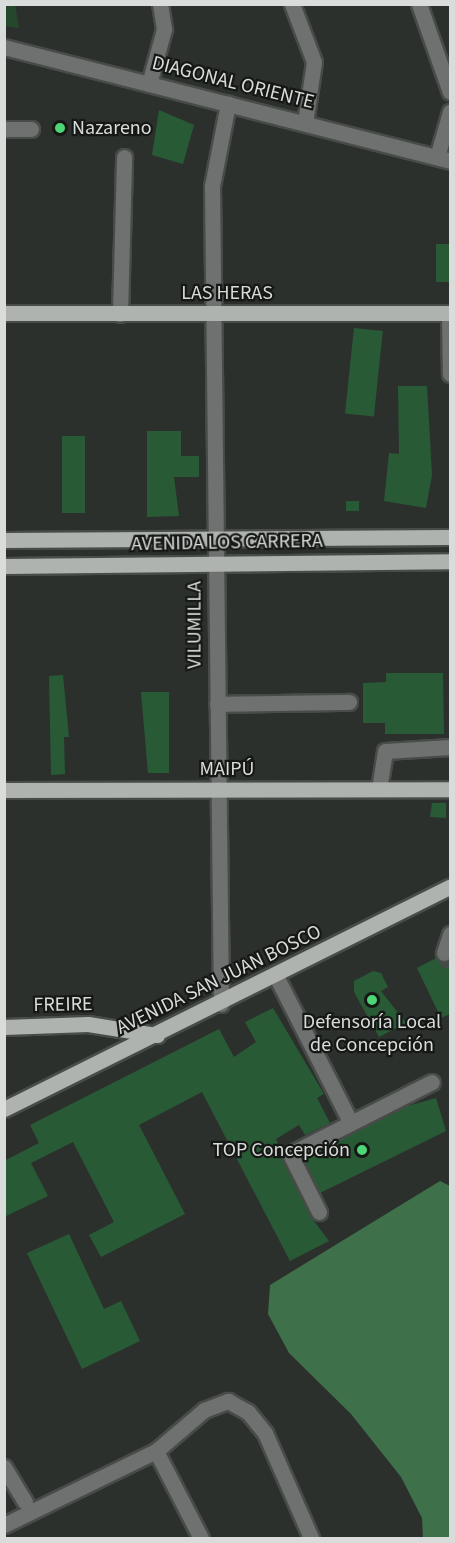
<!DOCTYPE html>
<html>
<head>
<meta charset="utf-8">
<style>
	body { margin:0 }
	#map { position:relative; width:455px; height:1543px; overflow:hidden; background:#2c302d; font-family:"Source Sans 3",sans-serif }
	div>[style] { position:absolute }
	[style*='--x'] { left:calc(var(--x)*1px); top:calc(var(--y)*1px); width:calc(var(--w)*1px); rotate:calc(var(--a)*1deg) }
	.green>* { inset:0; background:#25482d }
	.forest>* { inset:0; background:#3e704a }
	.building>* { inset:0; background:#285b35; transform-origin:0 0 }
	.minor-tunnel>* { height:15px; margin-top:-7.5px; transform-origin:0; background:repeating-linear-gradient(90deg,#464a47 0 15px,transparent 0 23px) }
	.roads { filter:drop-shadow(2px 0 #484c49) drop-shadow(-2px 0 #484c49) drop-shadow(0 2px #484c49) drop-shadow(0 -2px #484c49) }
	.minor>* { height:15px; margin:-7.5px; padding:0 7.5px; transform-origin:7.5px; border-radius:7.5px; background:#6f7170 }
	.major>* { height:15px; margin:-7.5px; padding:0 7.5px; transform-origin:7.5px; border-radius:7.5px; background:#afb3af }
	.dots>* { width:16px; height:16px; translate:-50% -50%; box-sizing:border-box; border:3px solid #161816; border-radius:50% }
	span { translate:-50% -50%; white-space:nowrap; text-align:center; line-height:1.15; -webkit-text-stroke:4.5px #161816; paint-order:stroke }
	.street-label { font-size:20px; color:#d9dcda }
	.poi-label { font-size:20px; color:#d9dcda }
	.left { translate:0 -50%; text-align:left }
	.right { translate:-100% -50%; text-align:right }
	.frame { position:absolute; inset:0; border:6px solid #d9dcda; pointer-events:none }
</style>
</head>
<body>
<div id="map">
	<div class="green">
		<div style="clip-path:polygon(5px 4px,15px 5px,19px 28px,5px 26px)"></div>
	</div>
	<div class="forest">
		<div style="clip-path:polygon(440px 1181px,450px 1186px,450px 1538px,423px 1538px,422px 1518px,401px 1477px,351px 1414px,289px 1353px,268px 1314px,270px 1285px)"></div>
	</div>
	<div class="building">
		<div style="clip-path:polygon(159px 110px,194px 125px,183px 164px,152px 155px)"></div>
		<div style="left:436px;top:244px;width:14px;height:38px"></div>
		<div style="left:354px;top:328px;width:29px;height:86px;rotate:6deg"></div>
		<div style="clip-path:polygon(398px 386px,427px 386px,432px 475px,426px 508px,384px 501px,389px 453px,399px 454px)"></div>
		<div style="clip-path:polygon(147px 431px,181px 431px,181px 456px,199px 456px,199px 477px,174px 477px,179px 516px,147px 517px)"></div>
		<div style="left:62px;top:436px;width:23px;height:77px"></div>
		<div style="left:346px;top:501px;width:13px;height:10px"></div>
		<div style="clip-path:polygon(386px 673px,443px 673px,444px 734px,385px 734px,385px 723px,363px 723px,363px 683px,386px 682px)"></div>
		<div style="clip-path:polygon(63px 675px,69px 737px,64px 737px,65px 774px,51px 775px,49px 676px)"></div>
		<div style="clip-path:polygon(141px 692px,169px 692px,169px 773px,148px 773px)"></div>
		<div style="clip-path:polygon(432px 803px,446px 803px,446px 818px,430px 817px)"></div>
		<div style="clip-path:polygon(436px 958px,450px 960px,450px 1014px,441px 1018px,417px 968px)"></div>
		<div style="clip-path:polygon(373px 971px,381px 973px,388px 987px,381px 991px,406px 1023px,379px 1037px,354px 992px,354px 981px)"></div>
		<div style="clip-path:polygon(273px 1008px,324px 1094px,317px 1098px,330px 1123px,305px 1135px,299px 1125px,276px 1139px,310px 1216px,329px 1241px,290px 1261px,202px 1092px,139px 1125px,185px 1214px,101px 1257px,89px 1235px,114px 1222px,73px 1142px,31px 1163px,48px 1196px,4px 1217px,4px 1161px,39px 1143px,30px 1125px,219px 1029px,234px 1057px,256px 1042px,245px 1022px)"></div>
		<div style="clip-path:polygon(436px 1098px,446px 1131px,320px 1193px,303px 1158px,401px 1108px)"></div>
		<div style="clip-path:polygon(69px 1234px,104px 1309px,121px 1301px,140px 1341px,82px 1369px,27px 1253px)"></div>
	</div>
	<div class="minor-tunnel">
		<div style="--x:444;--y:953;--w:14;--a:65"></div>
	</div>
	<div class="roads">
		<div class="minor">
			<div style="--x:292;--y:4;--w:62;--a:69.2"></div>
			<div style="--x:314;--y:62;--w:62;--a:98.4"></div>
			<div style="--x:419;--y:4;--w:93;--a:70.6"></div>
			<div style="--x:4;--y:47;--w:460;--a:14.3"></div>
			<div style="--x:149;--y:84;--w:57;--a:-74.7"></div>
			<div style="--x:164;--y:29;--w:25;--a:-99"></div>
			<div style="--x:4;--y:129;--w:27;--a:0"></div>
			<div style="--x:437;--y:157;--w:47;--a:-73.9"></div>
			<div style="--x:449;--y:313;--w:61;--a:89.1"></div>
			<div style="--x:120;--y:314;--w:157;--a:-88.5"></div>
			<div style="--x:217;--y:704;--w:132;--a:-0.9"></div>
			<div style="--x:379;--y:789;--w:38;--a:-81"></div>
			<div style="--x:385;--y:751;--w:65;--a:-3.5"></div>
			<div style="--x:444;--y:953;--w:20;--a:-72"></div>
			<div style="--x:276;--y:976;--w:165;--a:63"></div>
			<div style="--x:221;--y:1004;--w:818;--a:-90.63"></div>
			<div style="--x:212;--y:186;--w:84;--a:-79"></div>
			<div style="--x:319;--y:1212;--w:65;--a:-116.6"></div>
			<div style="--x:290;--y:1154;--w:159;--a:-26.9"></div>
			<div style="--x:156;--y:1451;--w:98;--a:62.7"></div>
			<div style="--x:4;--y:1467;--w:41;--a:59"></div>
			<div style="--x:4;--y:1525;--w:169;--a:-26"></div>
			<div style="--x:156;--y:1451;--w:63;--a:-40.5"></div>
			<div style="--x:204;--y:1410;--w:26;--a:-21"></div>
			<div style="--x:228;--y:1401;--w:23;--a:29"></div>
			<div style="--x:248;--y:1412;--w:27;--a:51"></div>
			<div style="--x:265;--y:1433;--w:115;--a:66.3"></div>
		</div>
		<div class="major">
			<div style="--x:4;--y:313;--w:446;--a:0"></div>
			<div style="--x:4;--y:540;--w:446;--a:-0.4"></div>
			<div style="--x:4;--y:566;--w:446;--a:-0.6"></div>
			<div style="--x:4;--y:790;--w:446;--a:-0.1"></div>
			<div style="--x:4;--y:1027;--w:84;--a:-2"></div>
			<div style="--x:88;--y:1024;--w:70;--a:9.1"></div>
			<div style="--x:4;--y:1109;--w:498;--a:-26.5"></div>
		</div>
	</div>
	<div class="dots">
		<div style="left:60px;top:128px;background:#4cd676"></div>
		<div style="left:372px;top:1000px;background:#4cd676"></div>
		<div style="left:362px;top:1150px;background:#4cd676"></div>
	</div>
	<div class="street-label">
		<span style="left:233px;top:83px;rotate:14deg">DIAGONAL ORIENTE</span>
		<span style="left:227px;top:293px">LAS HERAS</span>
		<span style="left:227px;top:543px;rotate:-1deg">AVENIDA LOS CARRERA</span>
		<span style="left:195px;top:625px;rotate:-90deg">VILUMILLA</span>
		<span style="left:227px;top:769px">MAIPÚ</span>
		<span style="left:219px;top:980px;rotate:-26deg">AVENIDA SAN JUAN BOSCO</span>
		<span style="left:63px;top:1005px;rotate:-1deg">FREIRE</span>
	</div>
	<div class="poi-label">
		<span class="left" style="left:72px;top:128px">Nazareno</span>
		<span style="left:372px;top:1034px">Defensoría Local<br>de Concepción</span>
		<span class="right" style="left:350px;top:1150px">TOP Concepción</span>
	</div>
	<div class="frame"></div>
</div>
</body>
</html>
